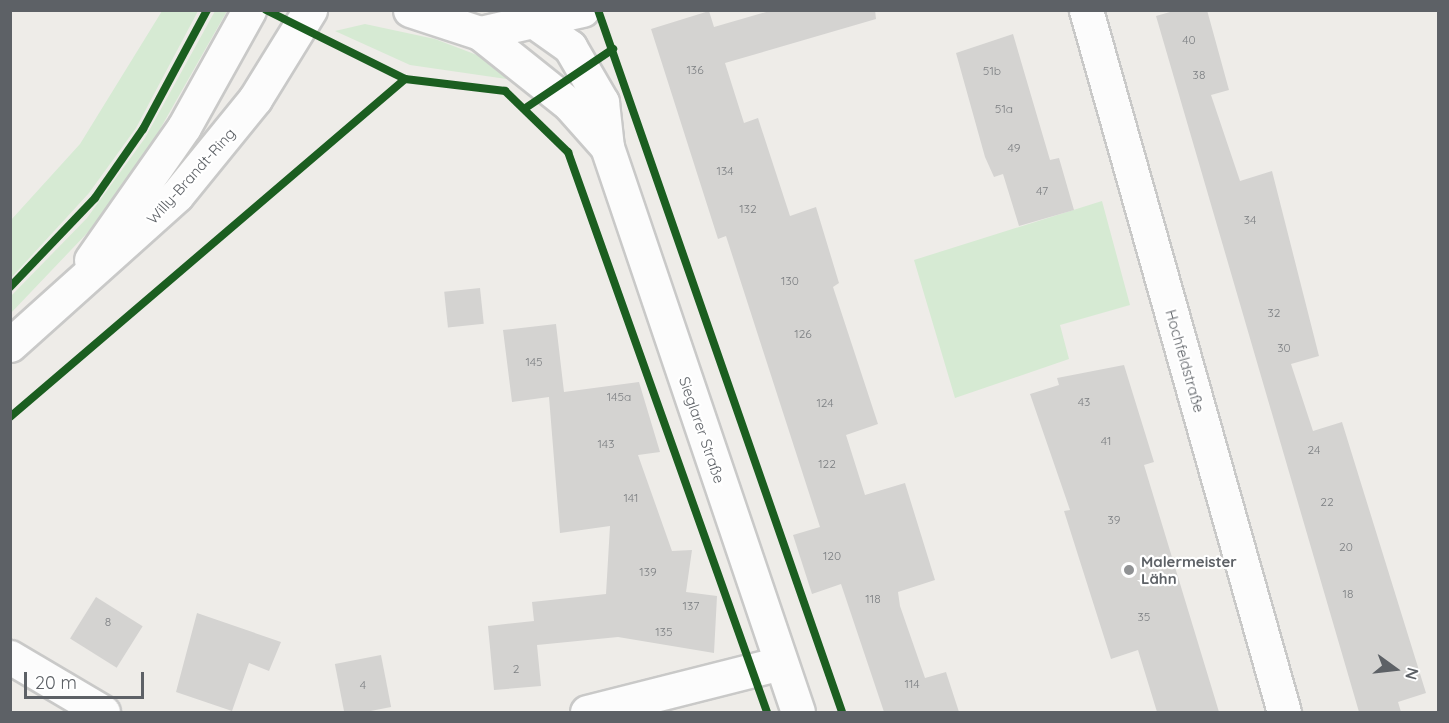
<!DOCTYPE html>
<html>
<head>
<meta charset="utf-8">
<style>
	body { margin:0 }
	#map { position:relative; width:1449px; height:723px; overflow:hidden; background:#eeece8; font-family:Quicksand,sans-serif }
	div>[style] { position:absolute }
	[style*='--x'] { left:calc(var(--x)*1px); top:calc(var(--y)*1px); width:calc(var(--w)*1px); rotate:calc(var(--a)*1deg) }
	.green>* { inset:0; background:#d6ead3 }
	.building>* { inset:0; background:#d4d3d1; transform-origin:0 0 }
	.roads { filter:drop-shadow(2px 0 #c9c9c8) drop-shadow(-2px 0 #c9c9c8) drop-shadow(0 2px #c9c9c8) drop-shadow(0 -2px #c9c9c8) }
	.street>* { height:33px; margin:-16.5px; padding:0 16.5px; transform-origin:16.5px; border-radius:16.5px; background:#fcfcfc }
	.secondary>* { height:33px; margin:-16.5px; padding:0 16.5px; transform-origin:16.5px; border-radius:16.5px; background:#fcfcfc }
	.cycleway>* { height:8px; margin:-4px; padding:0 4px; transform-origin:4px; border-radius:4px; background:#1b5e20 }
	.dots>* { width:16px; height:16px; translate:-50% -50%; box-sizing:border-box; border:3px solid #fff; border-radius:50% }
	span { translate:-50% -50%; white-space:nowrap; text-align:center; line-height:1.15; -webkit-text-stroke:4.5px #fff; paint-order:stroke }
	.number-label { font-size:12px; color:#7c7f82 }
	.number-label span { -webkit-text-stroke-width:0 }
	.street-label { font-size:15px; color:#5d6166 }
	.poi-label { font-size:15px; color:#5d6166; font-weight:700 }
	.left { translate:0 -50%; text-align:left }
	.frame { position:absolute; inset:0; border:12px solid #5d6166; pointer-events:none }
	.north { position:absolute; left:1365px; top:639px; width:60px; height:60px; -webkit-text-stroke:4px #fff; paint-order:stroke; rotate:105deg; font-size:16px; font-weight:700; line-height:24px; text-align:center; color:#5d6166 }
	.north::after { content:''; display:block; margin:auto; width:21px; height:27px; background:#5d6166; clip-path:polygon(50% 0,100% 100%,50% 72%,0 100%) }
	.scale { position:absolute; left:24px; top:672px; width:120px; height:27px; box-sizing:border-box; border:3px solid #5d6166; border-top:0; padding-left:8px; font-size:18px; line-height:21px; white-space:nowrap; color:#5d6166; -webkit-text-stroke:4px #fff; paint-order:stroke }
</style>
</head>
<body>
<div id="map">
	<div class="green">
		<div style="clip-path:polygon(162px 11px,198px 11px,136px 128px,89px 193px,11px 278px,11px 220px,80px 144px)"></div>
		<div style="clip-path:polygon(215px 11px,227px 11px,151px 145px,91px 229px,11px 313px,10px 297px,87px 218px,145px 138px)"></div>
		<div style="clip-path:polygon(365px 24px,435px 39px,490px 60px,521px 81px,410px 65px,335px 31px)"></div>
		<div style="clip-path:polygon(1102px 201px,1130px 305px,1060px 325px,1069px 359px,955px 398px,914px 260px)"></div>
	</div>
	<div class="building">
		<div style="clip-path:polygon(773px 10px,875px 10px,876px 19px,725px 63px,744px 123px,758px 118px,790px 216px,816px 207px,839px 283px,833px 287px,878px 424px,846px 435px,865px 495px,905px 483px,935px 580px,898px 592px,900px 606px,925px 678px,946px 672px,959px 712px,884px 712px,841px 584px,812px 594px,793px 535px,820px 527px,726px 236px,718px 239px,651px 29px,709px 11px,714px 27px)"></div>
		<div style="clip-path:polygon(1177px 10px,1207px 10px,1229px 90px,1211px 95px,1240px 181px,1272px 171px,1319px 356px,1291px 364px,1313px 431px,1342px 422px,1426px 693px,1398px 702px,1401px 712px,1359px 712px,1156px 16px)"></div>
		<div style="clip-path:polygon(1013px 34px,1050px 160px,1059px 158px,1074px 210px,1019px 226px,1003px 174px,994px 177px,985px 157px,956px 53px)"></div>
		<div style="left:480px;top:288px;width:36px;height:36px;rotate:84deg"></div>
		<div style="clip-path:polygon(556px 324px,564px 392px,639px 382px,660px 452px,638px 455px,672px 551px,692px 550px,686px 592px,717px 596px,714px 653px,618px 637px,537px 645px,541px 686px,494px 690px,488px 626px,534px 621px,532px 602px,606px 594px,610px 526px,560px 533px,549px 397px,512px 402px,503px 330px)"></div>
		<div style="clip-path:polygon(1124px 365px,1154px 462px,1144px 465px,1219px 712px,1157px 712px,1138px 650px,1111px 659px,1064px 511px,1070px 510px,1030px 394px,1059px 385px,1057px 378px)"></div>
		<div style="left:96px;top:597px;width:55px;height:49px;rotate:32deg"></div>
		<div style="clip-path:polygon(197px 613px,281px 642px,269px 671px,249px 663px,232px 711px,176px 692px)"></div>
		<div style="left:381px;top:655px;width:53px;height:47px;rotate:79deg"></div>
	</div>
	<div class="roads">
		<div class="street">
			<div style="--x:1086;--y:10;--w:729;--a:74.25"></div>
			<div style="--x:480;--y:33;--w:105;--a:-12.7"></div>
			<div style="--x:10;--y:657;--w:108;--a:30.6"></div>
			<div style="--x:587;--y:712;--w:200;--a:-14.2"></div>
		</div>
		<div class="secondary">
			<div style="--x:410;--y:10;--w:74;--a:18.2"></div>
			<div style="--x:480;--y:33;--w:114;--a:38.6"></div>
			<div style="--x:569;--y:104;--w:57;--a:48.5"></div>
			<div style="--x:518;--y:10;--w:64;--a:35.4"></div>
			<div style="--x:570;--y:47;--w:64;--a:59.8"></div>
			<div style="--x:602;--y:102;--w:45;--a:83.7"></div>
			<div style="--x:607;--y:147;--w:596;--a:71.32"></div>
			<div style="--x:91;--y:260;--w:162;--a:-55"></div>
			<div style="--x:184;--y:127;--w:134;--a:-60.9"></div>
			<div style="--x:10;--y:345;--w:224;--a:-41.9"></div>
			<div style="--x:177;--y:195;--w:124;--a:-50.9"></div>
			<div style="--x:255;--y:99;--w:105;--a:-58.3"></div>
		</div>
	</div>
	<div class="cycleway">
		<div style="--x:266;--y:10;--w:155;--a:26.4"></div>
		<div style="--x:405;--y:79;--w:101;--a:6.8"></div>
		<div style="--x:505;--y:91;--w:88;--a:44.1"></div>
		<div style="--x:568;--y:152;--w:594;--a:70.44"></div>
		<div style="--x:598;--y:10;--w:743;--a:70.83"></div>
		<div style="--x:527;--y:107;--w:104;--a:-34"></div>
		<div style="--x:10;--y:287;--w:123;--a:-46.3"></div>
		<div style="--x:95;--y:198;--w:84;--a:-55.2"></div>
		<div style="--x:143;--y:129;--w:135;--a:-61.7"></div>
		<div style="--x:10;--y:417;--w:520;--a:-40.55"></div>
	</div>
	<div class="dots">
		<div style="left:1129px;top:570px;background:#909294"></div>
	</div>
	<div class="number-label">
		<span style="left:1189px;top:40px">40</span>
		<span style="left:695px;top:70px">136</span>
		<span style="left:992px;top:71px">51b</span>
		<span style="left:1199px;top:75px">38</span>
		<span style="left:1004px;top:109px">51a</span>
		<span style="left:1014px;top:148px">49</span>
		<span style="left:725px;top:171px">134</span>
		<span style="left:1042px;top:191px">47</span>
		<span style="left:748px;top:209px">132</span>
		<span style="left:1250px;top:220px">34</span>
		<span style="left:790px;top:281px">130</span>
		<span style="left:1274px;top:313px">32</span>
		<span style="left:803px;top:334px">126</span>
		<span style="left:1284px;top:348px">30</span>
		<span style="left:534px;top:362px">145</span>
		<span style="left:619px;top:397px">145a</span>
		<span style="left:1084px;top:402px">43</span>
		<span style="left:825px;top:403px">124</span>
		<span style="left:1106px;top:441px">41</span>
		<span style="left:606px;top:444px">143</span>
		<span style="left:1314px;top:450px">24</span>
		<span style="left:827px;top:464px">122</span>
		<span style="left:631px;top:498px">141</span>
		<span style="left:1327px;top:502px">22</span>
		<span style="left:1114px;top:520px">39</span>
		<span style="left:1346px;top:547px">20</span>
		<span style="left:832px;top:556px">120</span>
		<span style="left:648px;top:572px">139</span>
		<span style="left:1348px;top:594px">18</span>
		<span style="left:873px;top:599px">118</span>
		<span style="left:691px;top:606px">137</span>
		<span style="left:1144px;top:617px">35</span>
		<span style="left:108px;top:622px">8</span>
		<span style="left:664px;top:632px">135</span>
		<span style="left:516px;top:669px">2</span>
		<span style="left:912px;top:684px">114</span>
		<span style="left:363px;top:685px">4</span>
	</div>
	<div class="street-label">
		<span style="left:191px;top:176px;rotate:-48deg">Willy-Brandt-Ring</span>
		<span style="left:1185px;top:361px;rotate:74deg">Hochfeldstraße</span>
		<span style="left:702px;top:430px;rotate:71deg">Sieglarer Straße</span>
	</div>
	<div class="poi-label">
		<span class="left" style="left:1141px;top:570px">Malermeister<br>Lähn</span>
	</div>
	<div class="frame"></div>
	<div class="north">N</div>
	<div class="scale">20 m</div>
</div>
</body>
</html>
